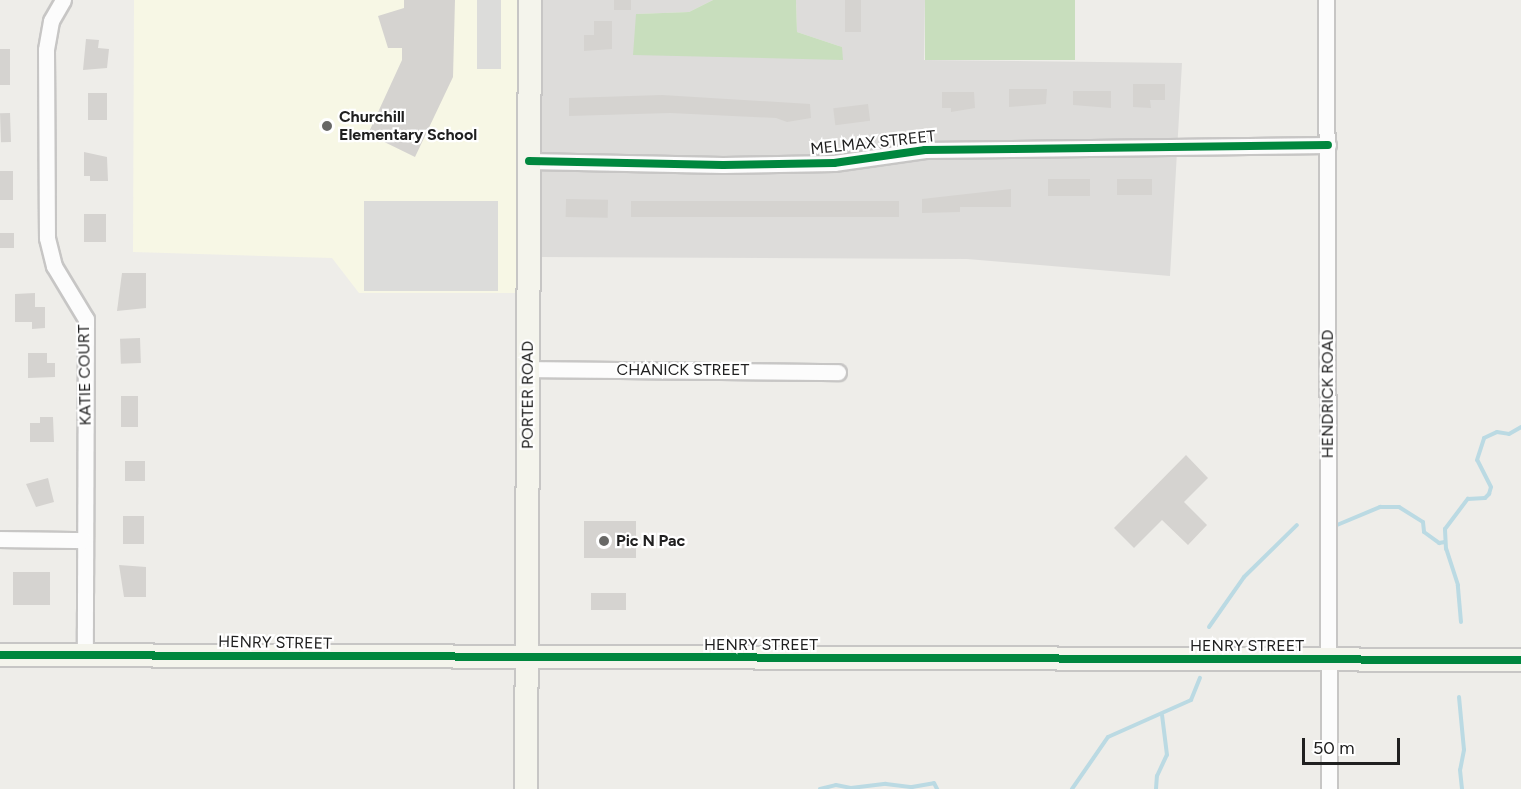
<!DOCTYPE html>
<html>
<head>
<meta charset="utf-8">
<style>
	body { margin:0 }
	#map { position:relative; width:1521px; height:789px; overflow:hidden; background:#eeede9; font-family:Figtree,sans-serif }
	div>[style] { position:absolute }
	[style*='--x'] { left:calc(var(--x)*1px); top:calc(var(--y)*1px); width:calc(var(--w)*1px); rotate:calc(var(--a)*1deg) }
	.residential>* { inset:0; background:#dddcda }
	.education>* { inset:0; background:#f7f7e5 }
	.religious>* { inset:0; background:#dcdcda; transform-origin:0 0 }
	.forest>* { inset:0; background:#c8debd; transform-origin:0 0 }
	.stream>* { height:4px; margin:-2px; padding:0 2px; transform-origin:2px; border-radius:2px; background:#bbdae3 }
	.building>* { inset:0; background:#d5d3d0; transform-origin:0 0 }
	.roads { filter:drop-shadow(2px 0 #c7c6c5) drop-shadow(-2px 0 #c7c6c5) drop-shadow(0 2px #c7c6c5) drop-shadow(0 -2px #c7c6c5) }
	.street>* { height:15px; margin:-7.5px; padding:0 7.5px; transform-origin:7.5px; border-radius:7.5px; background:#fcfcfc }
	.secondary>* { height:22px; margin:-11px; padding:0 11px; transform-origin:11px; border-radius:11px; background:#f4f4ec }
	.cycleway>* { height:8px; margin:-4px; padding:0 4px; transform-origin:4px; border-radius:4px; background:#00873e }
	.dots>* { width:16px; height:16px; translate:-50% -50%; box-sizing:border-box; border:3px solid #fff; border-radius:50% }
	span { translate:-50% -50%; white-space:nowrap; text-align:center; line-height:1.15; -webkit-text-stroke:4.5px #fff; paint-order:stroke }
	.poi-label { font-size:16px; color:#202020; font-weight:700 }
	.left { translate:0 -50%; text-align:left }
	.street-label { font-size:16px; color:#202020 }
	.scale { position:absolute; left:1302px; top:738px; width:98px; height:27px; box-sizing:border-box; border:3px solid #202020; border-top:0; padding-left:8px; font-size:18px; line-height:21px; white-space:nowrap; color:#202020; -webkit-text-stroke:4px #fff; paint-order:stroke }
</style>
</head>
<body>
<div id="map">
	<div class="residential">
		<div style="clip-path:polygon(521px 0,713px 0,689px 12px,636px 14px,842px 47px,797px 32px,796px 0,925px 0,924px 60px,1182px 63px,1170px 276px,967px 259px,540px 257px,519px 293px)"></div>
	</div>
	<div class="education">
		<div style="clip-path:polygon(134px 0,521px 0,519px 293px,359px 293px,332px 258px,133px 252px)"></div>
	</div>
	<div class="religious">
		<div style="left:477px;top:0;width:24px;height:69px"></div>
		<div style="left:498px;top:201px;width:90px;height:134px;rotate:90deg"></div>
	</div>
	<div class="forest">
		<div style="clip-path:polygon(713px 0,796px 0,797px 32px,842px 47px,843px 60px,633px 55px,636px 14px,689px 12px)"></div>
		<div style="left:925px;top:0;width:150px;height:60px"></div>
	</div>
	<div class="stream">
		<div style="--x:1337;--y:525;--w:47;--a:-22.7"></div>
		<div style="--x:1380;--y:507;--w:19;--a:0"></div>
		<div style="--x:1399;--y:507;--w:28;--a:32"></div>
		<div style="--x:1423;--y:522;--w:10;--a:84"></div>
		<div style="--x:1424;--y:532;--w:19;--a:36"></div>
		<div style="--x:1439;--y:543;--w:6;--a:-9"></div>
		<div style="--x:1461;--y:622;--w:37;--a:-95"></div>
		<div style="--x:1458;--y:585;--w:38;--a:-108"></div>
		<div style="--x:1446;--y:549;--w:20;--a:-93"></div>
		<div style="--x:1445;--y:529;--w:38;--a:-53"></div>
		<div style="--x:1468;--y:499;--w:17;--a:-3"></div>
		<div style="--x:1485;--y:498;--w:6;--a:-45"></div>
		<div style="--x:1489;--y:494;--w:7;--a:-74"></div>
		<div style="--x:1491;--y:487;--w:30;--a:-117"></div>
		<div style="--x:1477;--y:460;--w:23;--a:-72"></div>
		<div style="--x:1484;--y:438;--w:14;--a:-25"></div>
		<div style="--x:1497;--y:432;--w:12;--a:9"></div>
		<div style="--x:1509;--y:434;--w:14;--a:-30"></div>
		<div style="--x:1209;--y:627;--w:61;--a:-55"></div>
		<div style="--x:1244;--y:577;--w:74;--a:-44.5"></div>
		<div style="--x:1459;--y:697;--w:53;--a:84.6"></div>
		<div style="--x:1464;--y:750;--w:20;--a:101"></div>
		<div style="--x:1460;--y:770;--w:19;--a:84"></div>
		<div style="--x:820;--y:789;--w:16;--a:-14"></div>
		<div style="--x:836;--y:785;--w:15;--a:11"></div>
		<div style="--x:851;--y:788;--w:35;--a:-7"></div>
		<div style="--x:886;--y:784;--w:26;--a:7"></div>
		<div style="--x:912;--y:787;--w:22;--a:-10"></div>
		<div style="--x:934;--y:783;--w:7;--a:63"></div>
		<div style="--x:1072;--y:789;--w:63;--a:-55.3"></div>
		<div style="--x:1108;--y:737;--w:91;--a:-24"></div>
		<div style="--x:1191;--y:700;--w:24;--a:-68"></div>
		<div style="--x:1156;--y:789;--w:13;--a:-86"></div>
		<div style="--x:1157;--y:776;--w:23;--a:-65"></div>
		<div style="--x:1167;--y:755;--w:40;--a:-97.1"></div>
	</div>
	<div class="building">
		<div style="clip-path:polygon(404px 0,455px 0,453px 77px,415px 157px,368px 134px,402px 60px,402px 48px,388px 48px,378px 16px,404px 8px)"></div>
		<div style="left:614px;top:0;width:17px;height:10px"></div>
		<div style="left:845px;top:0;width:16px;height:32px"></div>
		<div style="clip-path:polygon(594px 21px,612px 21px,612px 49px,584px 51px,584px 35px,594px 35px)"></div>
		<div style="clip-path:polygon(86px 39px,99px 40px,98px 48px,109px 49px,107px 68px,83px 70px)"></div>
		<div style="left:0;top:49px;width:10px;height:36px"></div>
		<div style="clip-path:polygon(1133px 84px,1165px 84px,1165px 100px,1150px 100px,1151px 108px,1133px 107px)"></div>
		<div style="clip-path:polygon(1009px 89px,1047px 89px,1046px 104px,1009px 107px)"></div>
		<div style="clip-path:polygon(1073px 91px,1111px 91px,1111px 108px,1073px 105px)"></div>
		<div style="clip-path:polygon(942px 92px,974px 92px,975px 108px,951px 112px,951px 108px,942px 108px)"></div>
		<div style="left:88px;top:93px;width:19px;height:27px"></div>
		<div style="clip-path:polygon(662px 95px,810px 104px,811px 118px,787px 122px,776px 118px,670px 113px,569px 116px,569px 98px)"></div>
		<div style="left:868px;top:104px;width:17px;height:35px;rotate:83deg"></div>
		<div style="left:10px;top:113px;width:29px;height:10px;rotate:88deg"></div>
		<div style="clip-path:polygon(84px 152px,107px 157px,108px 181px,90px 181px,90px 176px,84px 176px)"></div>
		<div style="left:0;top:171px;width:13px;height:29px"></div>
		<div style="left:1048px;top:179px;width:42px;height:17px"></div>
		<div style="left:1117px;top:179px;width:35px;height:16px"></div>
		<div style="clip-path:polygon(1011px 189px,1011px 207px,960px 207px,960px 212px,922px 213px,922px 199px)"></div>
		<div style="left:566px;top:199px;width:42px;height:18px;rotate:1deg"></div>
		<div style="left:631px;top:201px;width:268px;height:16px"></div>
		<div style="left:84px;top:214px;width:22px;height:28px"></div>
		<div style="left:0;top:233px;width:14px;height:15px"></div>
		<div style="clip-path:polygon(122px 273px,146px 273px,146px 308px,117px 311px)"></div>
		<div style="clip-path:polygon(35px 293px,35px 307px,45px 307px,45px 328px,32px 329px,32px 322px,15px 322px,15px 294px)"></div>
		<div style="left:140px;top:338px;width:25px;height:20px;rotate:88deg"></div>
		<div style="clip-path:polygon(28px 353px,47px 353px,47px 363px,55px 363px,55px 377px,28px 378px)"></div>
		<div style="left:138px;top:396px;width:31px;height:17px;rotate:90deg"></div>
		<div style="clip-path:polygon(40px 417px,53px 417px,54px 442px,30px 442px,30px 423px,40px 423px)"></div>
		<div style="clip-path:polygon(1186px 455px,1208px 478px,1184px 502px,1207px 525px,1188px 545px,1162px 520px,1134px 548px,1114px 528px)"></div>
		<div style="left:125px;top:461px;width:20px;height:20px"></div>
		<div style="clip-path:polygon(48px 478px,54px 502px,36px 507px,26px 484px)"></div>
		<div style="left:123px;top:516px;width:21px;height:28px"></div>
		<div style="left:584px;top:521px;width:52px;height:37px"></div>
		<div style="clip-path:polygon(119px 565px,146px 567px,146px 597px,124px 597px)"></div>
		<div style="left:13px;top:572px;width:37px;height:33px"></div>
		<div style="left:591px;top:593px;width:35px;height:17px"></div>
	</div>
	<div class="roads">
		<div class="street">
			<div style="--x:63;--y:0;--w:24;--a:120"></div>
			<div style="--x:51;--y:21;--w:29;--a:100"></div>
			<div style="--x:46;--y:50;--w:188;--a:89.7"></div>
			<div style="--x:47;--y:238;--w:29;--a:76"></div>
			<div style="--x:54;--y:266;--w:62;--a:58.9"></div>
			<div style="--x:86;--y:319;--w:335;--a:90.2"></div>
			<div style="--x:1326;--y:0;--w:789;--a:89.78"></div>
			<div style="--x:529;--y:161;--w:194;--a:1.2"></div>
			<div style="--x:723;--y:165;--w:111;--a:-1"></div>
			<div style="--x:834;--y:163;--w:92;--a:-8.1"></div>
			<div style="--x:925;--y:150;--w:403;--a:-0.7"></div>
			<div style="--x:527;--y:369;--w:311;--a:0.6"></div>
			<div style="--x:0;--y:539;--w:85;--a:0.7"></div>
		</div>
		<div class="secondary">
			<div style="--x:0;--y:655;--w:1521;--a:0.19"></div>
			<div style="--x:526;--y:789;--w:789;--a:-89.71"></div>
		</div>
	</div>
	<div class="cycleway">
		<div style="--x:529;--y:161;--w:194;--a:1.2"></div>
		<div style="--x:723;--y:165;--w:111;--a:-1"></div>
		<div style="--x:834;--y:163;--w:92;--a:-8.1"></div>
		<div style="--x:925;--y:150;--w:403;--a:-0.7"></div>
		<div style="--x:0;--y:655;--w:1521;--a:0.19"></div>
	</div>
	<div class="dots">
		<div style="left:327px;top:126px;background:#686866"></div>
		<div style="left:604px;top:541px;background:#686866"></div>
	</div>
	<div class="poi-label">
		<span class="left" style="left:339px;top:126px">Churchill<br>Elementary School</span>
		<span class="left" style="left:616px;top:541px">Pic N Pac</span>
	</div>
	<div class="street-label">
		<span style="left:873px;top:143px;rotate:-6deg">MELMAX STREET</span>
		<span style="left:683px;top:370px">CHANICK STREET</span>
		<span style="left:85px;top:375px;rotate:-91deg">KATIE COURT</span>
		<span style="left:1328px;top:394px;rotate:-90deg">HENDRICK ROAD</span>
		<span style="left:528px;top:395px;rotate:-90deg">PORTER ROAD</span>
		<span style="left:275px;top:643px;rotate:1deg">HENRY STREET</span>
		<span style="left:761px;top:645px">HENRY STREET</span>
		<span style="left:1247px;top:646px">HENRY STREET</span>
	</div>
	<div class="scale">50 m</div>
</div>
</body>
</html>
